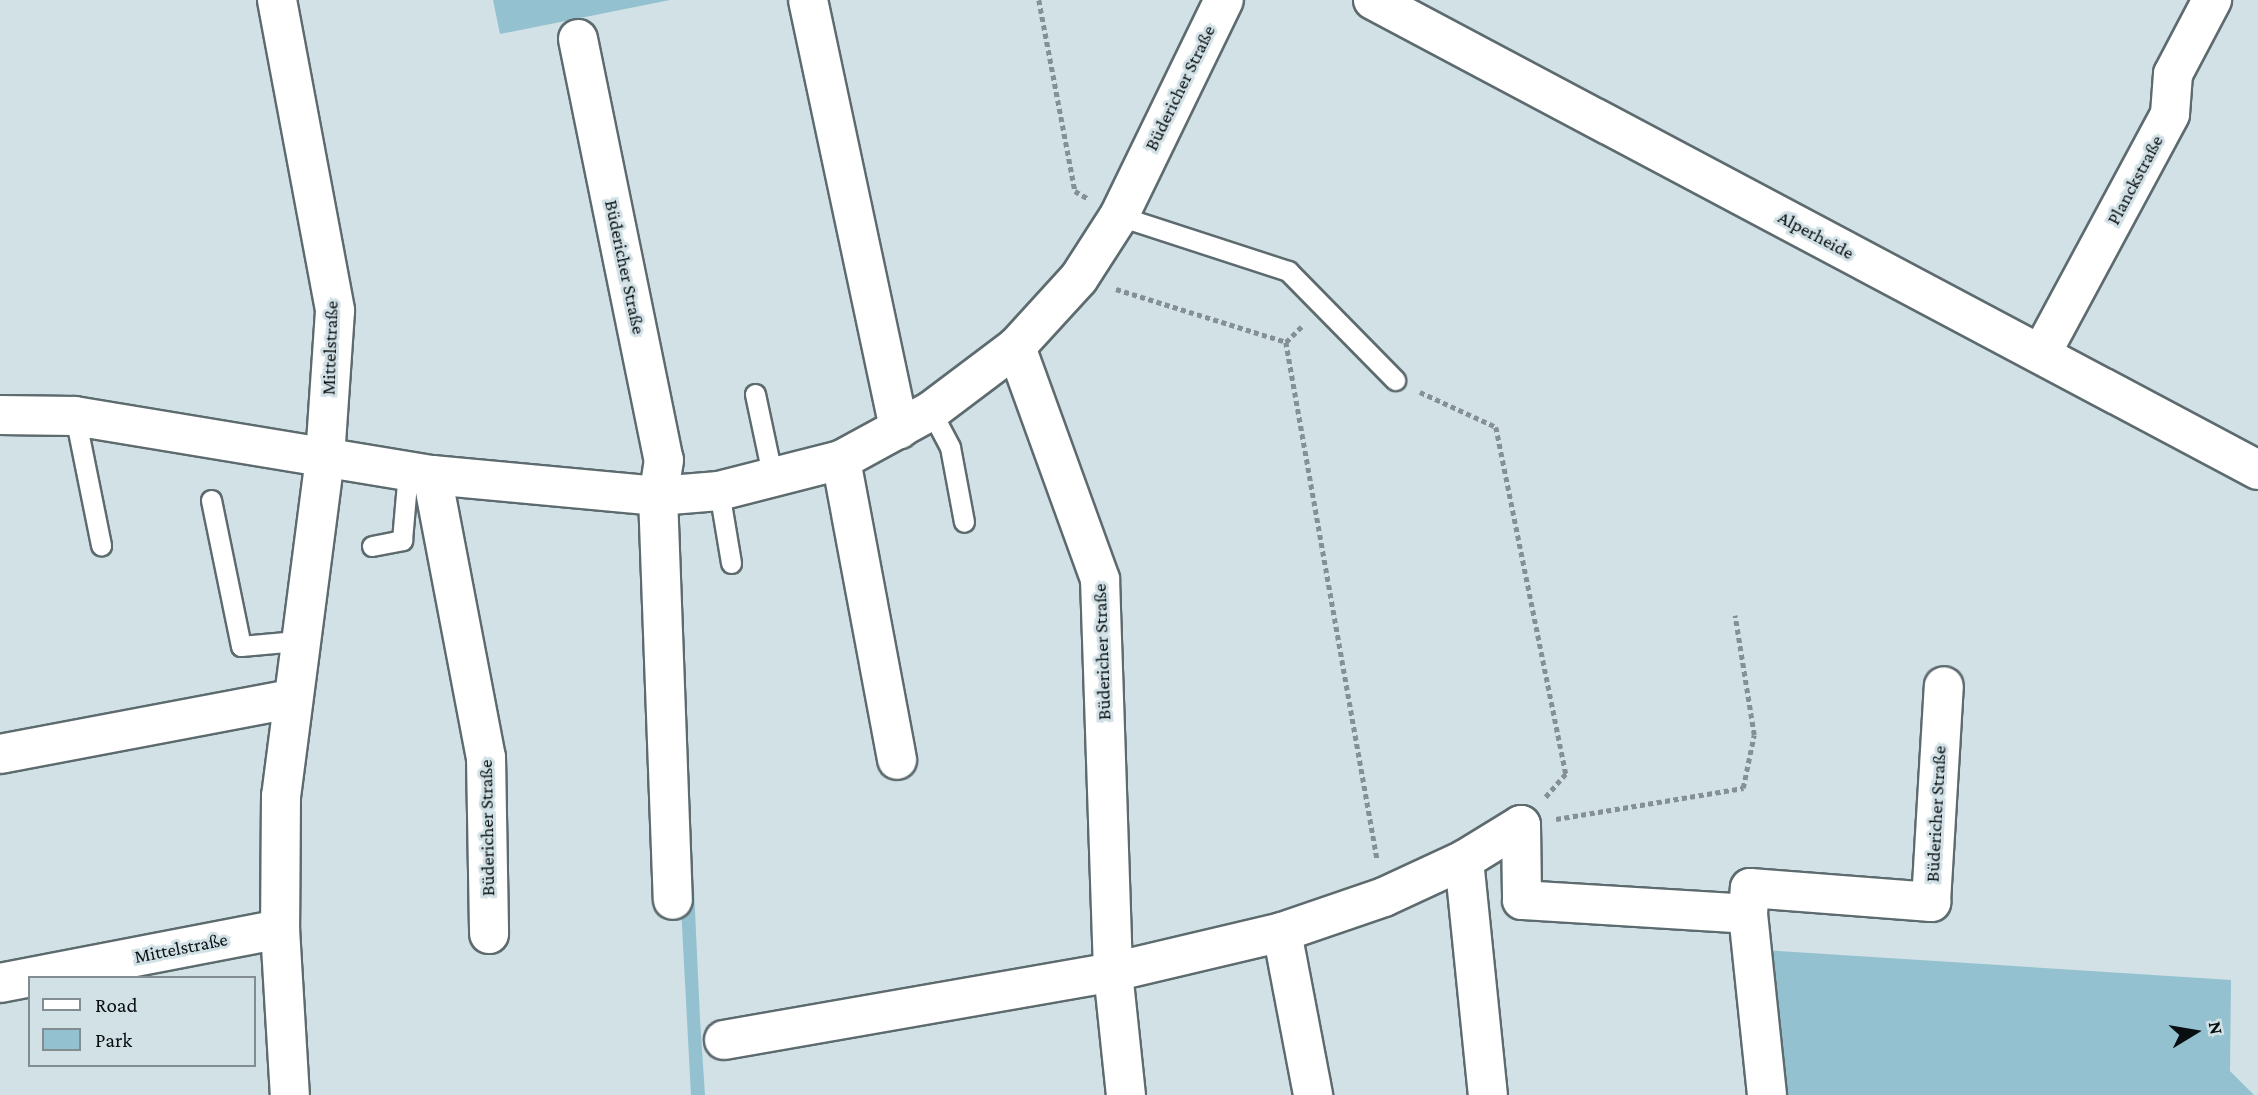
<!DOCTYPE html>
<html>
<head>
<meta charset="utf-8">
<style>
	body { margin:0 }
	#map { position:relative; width:2258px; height:1095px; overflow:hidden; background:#d1e1e6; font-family:"Crimson Pro",serif }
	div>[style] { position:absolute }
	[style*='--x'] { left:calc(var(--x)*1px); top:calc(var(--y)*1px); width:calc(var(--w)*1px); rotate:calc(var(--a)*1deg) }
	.green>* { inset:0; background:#94c1cf }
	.path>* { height:4.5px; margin-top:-2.25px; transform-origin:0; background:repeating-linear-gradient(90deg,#849093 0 5px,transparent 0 8.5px) }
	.roads { filter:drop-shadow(2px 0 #5d6b6f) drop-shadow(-2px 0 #5d6b6f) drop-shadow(0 2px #5d6b6f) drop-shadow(0 -2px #5d6b6f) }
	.service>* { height:19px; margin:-9.5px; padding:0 9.5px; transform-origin:9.5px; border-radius:9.5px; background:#fff }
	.minor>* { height:38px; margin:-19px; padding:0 19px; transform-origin:19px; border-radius:19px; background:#fff }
	.tertiary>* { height:38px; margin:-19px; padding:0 19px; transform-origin:19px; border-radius:19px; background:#fff }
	span { translate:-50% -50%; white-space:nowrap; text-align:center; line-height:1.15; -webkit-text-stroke:6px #d1e1e6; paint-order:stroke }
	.street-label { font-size:19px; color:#090e10 }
	.legend { position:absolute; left:28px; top:976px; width:228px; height:91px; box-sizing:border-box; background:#d1e1e6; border:2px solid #818d90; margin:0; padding:9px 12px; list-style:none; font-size:21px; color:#090e10 }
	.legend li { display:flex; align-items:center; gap:14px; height:35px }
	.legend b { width:35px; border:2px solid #818d90 }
	.north { position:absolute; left:2160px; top:997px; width:70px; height:70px; -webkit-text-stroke:5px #d1e1e6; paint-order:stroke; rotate:79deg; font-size:19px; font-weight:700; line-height:28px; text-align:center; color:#090e10 }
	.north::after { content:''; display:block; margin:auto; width:24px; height:32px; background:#090e10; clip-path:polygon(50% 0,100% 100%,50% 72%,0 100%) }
</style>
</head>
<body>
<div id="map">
	<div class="green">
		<div style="clip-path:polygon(493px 0,670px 0,500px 34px)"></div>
		<div style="clip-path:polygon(678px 541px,700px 1019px,705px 1095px,691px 1095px,681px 907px)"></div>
		<div style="clip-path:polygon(1764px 950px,2231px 980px,2230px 1071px,2254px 1095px,1780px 1095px)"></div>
	</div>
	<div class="path">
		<div style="--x:1039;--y:0;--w:194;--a:79.3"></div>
		<div style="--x:1075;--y:191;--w:14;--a:30"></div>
		<div style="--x:1116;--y:289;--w:178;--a:17.3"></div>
		<div style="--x:1286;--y:342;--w:524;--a:80"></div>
		<div style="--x:1286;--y:342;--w:24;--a:-45"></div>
		<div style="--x:1420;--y:392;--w:84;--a:24.7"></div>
		<div style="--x:1496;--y:427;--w:354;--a:78.6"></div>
		<div style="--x:1566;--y:774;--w:32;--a:131"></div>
		<div style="--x:1556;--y:819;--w:190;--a:-9.4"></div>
		<div style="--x:1743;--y:788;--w:54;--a:-78.3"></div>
		<div style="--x:1754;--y:735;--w:121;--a:-99.1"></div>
	</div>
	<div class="roads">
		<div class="service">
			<div style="--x:1119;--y:216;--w:178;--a:18"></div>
			<div style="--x:1288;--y:271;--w:153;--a:45.5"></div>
			<div style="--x:755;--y:394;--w:87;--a:78"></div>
			<div style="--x:931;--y:411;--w:41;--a:62.2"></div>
			<div style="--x:950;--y:447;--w:76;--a:79.4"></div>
			<div style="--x:75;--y:416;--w:132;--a:78.6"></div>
			<div style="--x:719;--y:491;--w:73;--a:80.5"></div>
			<div style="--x:211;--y:500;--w:149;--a:78.4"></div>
			<div style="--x:241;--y:646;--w:56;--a:-5.1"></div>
			<div style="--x:372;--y:546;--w:31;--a:-11"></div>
			<div style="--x:402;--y:540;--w:69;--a:-85"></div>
		</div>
		<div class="minor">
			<div style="--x:277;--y:0;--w:316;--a:79.4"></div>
			<div style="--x:335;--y:311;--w:147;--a:93.9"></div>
			<div style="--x:325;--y:458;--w:341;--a:97.4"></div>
			<div style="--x:281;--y:796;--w:133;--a:90.4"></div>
			<div style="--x:280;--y:929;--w:166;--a:86.6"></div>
			<div style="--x:808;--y:0;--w:439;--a:78"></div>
			<div style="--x:578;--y:39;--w:430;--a:78.5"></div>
			<div style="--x:664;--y:460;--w:36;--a:99"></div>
			<div style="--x:658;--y:496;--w:404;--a:87.9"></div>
			<div style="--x:1016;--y:347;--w:247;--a:70.1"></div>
			<div style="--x:1100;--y:579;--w:393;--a:88.1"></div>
			<div style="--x:1113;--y:972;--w:124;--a:84"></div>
			<div style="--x:2041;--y:354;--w:272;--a:-61.7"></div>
			<div style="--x:2170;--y:114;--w:40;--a:-85.7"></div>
			<div style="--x:2173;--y:74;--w:84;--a:-62.2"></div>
			<div style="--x:0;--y:415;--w:75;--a:0.8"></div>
			<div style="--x:75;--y:416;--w:362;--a:9.4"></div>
			<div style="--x:432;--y:475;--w:227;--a:5.3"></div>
			<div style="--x:658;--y:496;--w:61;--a:-4.7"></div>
			<div style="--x:719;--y:491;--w:126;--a:-14.3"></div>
			<div style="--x:841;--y:460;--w:102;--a:-28.6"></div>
			<div style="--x:931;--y:411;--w:106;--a:-37"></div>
			<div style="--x:1016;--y:347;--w:93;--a:-47.6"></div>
			<div style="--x:1079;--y:278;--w:74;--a:-57.2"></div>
			<div style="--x:1119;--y:216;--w:240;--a:-64.1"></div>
			<div style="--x:841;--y:460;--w:305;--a:79.4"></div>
			<div style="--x:432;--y:475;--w:287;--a:79.2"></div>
			<div style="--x:486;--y:757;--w:177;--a:89"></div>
			<div style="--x:0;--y:754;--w:295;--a:-10.7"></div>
			<div style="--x:1464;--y:860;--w:236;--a:84.2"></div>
			<div style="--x:1748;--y:914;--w:26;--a:-86"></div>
			<div style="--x:1750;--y:888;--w:182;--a:4.4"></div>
			<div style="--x:1931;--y:902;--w:216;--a:-86.6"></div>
			<div style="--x:1282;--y:932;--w:166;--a:79.2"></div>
			<div style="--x:0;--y:983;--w:285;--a:-10.9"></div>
			<div style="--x:724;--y:1040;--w:395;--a:-9.9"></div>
			<div style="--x:1113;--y:972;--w:174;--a:-13.3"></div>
			<div style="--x:1282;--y:932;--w:108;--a:-18.9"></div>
			<div style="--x:1384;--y:897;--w:88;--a:-24.8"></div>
			<div style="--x:1464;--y:860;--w:67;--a:-31.6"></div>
			<div style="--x:1521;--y:825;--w:75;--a:89.2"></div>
			<div style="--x:1522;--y:900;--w:226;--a:3.5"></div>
			<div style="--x:1748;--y:914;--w:182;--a:84"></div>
		</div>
		<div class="tertiary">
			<div style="--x:1373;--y:0;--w:1002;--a:27.97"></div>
		</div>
	</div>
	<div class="street-label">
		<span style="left:1180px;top:88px;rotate:-64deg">Büdericher Straße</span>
		<span style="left:2135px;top:180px;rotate:-62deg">Planckstraße</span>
		<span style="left:1816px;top:235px;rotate:28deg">Alperheide</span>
		<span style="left:625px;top:267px;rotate:78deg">Büdericher Straße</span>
		<span style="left:330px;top:348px;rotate:-88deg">Mittelstraße</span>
		<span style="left:1102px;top:652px;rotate:-92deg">Büdericher Straße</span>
		<span style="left:1936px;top:814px;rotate:-87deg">Büdericher Straße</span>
		<span style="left:487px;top:828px;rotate:-91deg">Büdericher Straße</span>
		<span style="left:181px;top:948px;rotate:-11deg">Mittelstraße</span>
	</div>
	<ul class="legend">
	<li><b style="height:9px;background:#fff"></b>Road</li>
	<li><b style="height:19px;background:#94c1cf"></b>Park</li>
	</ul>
	<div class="north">N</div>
</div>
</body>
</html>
